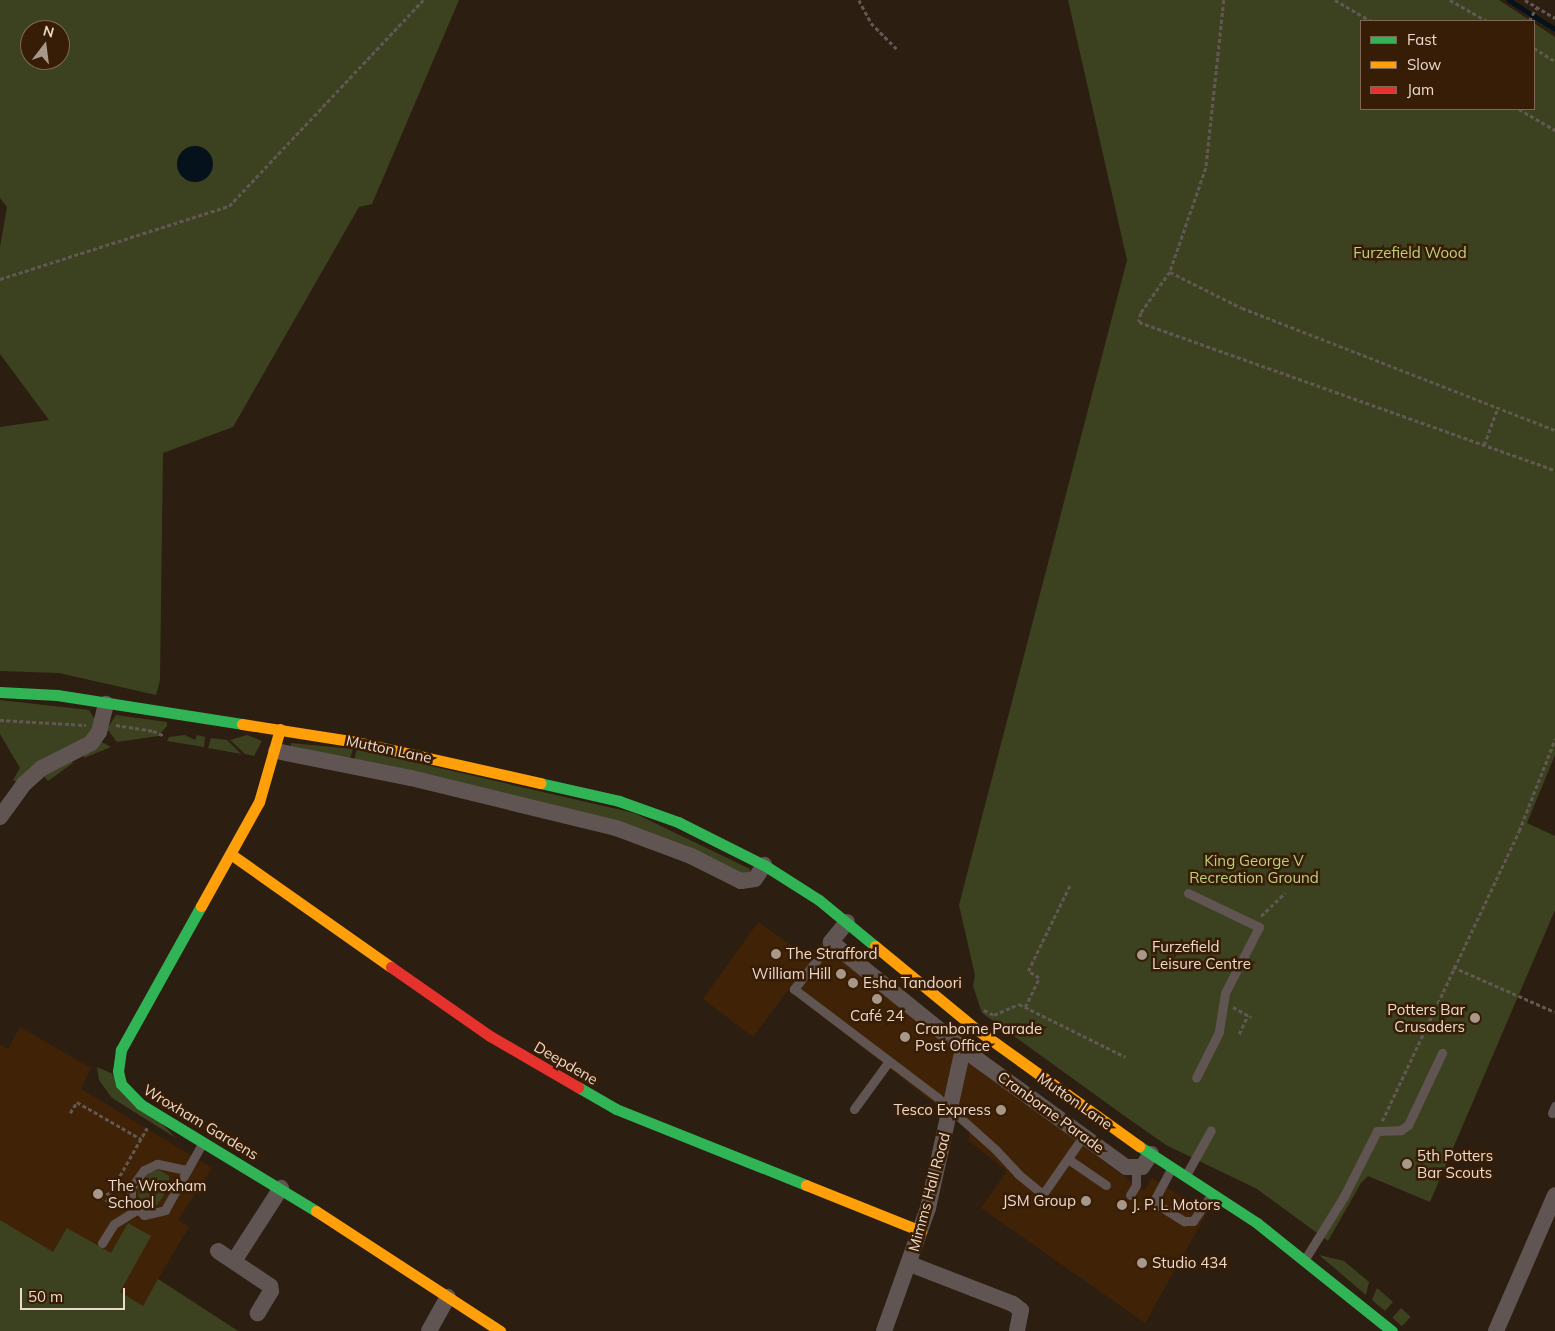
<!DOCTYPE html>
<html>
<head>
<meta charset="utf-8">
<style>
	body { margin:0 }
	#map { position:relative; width:1555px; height:1331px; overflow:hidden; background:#2c1e10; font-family:Mulish,sans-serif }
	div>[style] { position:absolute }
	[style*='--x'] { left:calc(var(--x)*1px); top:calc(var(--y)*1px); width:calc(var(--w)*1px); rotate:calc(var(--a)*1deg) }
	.built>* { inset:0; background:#402306 }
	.green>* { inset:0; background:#3c4220; transform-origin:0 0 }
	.water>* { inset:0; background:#06121b }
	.round { border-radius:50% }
	.stream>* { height:4.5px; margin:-2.25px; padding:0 2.25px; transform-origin:2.25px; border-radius:2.25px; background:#06121b }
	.path>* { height:2.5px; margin-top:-1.25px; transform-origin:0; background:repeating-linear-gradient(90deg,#625853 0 4px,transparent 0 6.5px) }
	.lane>* { height:9px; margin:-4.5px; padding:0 4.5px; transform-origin:4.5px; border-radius:4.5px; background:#605553 }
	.street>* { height:16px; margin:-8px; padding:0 8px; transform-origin:8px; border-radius:8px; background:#605553 }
	.fast>* { height:11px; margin:-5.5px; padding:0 5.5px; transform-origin:5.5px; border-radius:5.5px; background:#30b455 }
	.slow>* { height:11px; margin:-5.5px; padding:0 5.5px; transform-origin:5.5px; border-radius:5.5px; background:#ff9f0a }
	.jam>* { height:11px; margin:-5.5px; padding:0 5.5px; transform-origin:5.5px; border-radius:5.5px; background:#e5322d }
	.dots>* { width:14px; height:14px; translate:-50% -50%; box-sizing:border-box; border:2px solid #371d05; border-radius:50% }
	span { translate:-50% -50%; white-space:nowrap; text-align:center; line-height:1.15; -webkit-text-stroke:5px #371d05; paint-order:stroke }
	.park-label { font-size:15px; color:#bcd27a }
	.street-label { font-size:15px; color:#ebd9cc }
	.poi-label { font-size:15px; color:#ebd9cc }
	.left { translate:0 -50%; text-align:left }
	.right { translate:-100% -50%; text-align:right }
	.legend { position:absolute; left:1360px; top:20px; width:175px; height:90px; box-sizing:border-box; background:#371d05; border:1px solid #7f6855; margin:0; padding:6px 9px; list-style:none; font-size:15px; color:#ebd9cc }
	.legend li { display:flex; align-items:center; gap:10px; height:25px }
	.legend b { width:25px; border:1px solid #7f6855 }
	.north { position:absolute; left:20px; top:20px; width:50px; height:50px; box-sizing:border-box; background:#371d05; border:1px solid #7f6855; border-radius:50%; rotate:15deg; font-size:14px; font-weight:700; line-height:20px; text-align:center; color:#ebd9cc }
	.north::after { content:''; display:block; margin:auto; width:18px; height:22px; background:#a8988a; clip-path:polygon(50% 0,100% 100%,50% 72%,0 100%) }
	.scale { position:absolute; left:20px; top:1288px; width:105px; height:22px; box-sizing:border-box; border:2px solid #ebd9cc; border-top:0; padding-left:6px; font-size:15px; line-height:18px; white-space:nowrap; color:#ebd9cc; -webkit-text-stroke:4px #371d05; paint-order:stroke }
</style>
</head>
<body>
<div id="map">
	<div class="built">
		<div style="clip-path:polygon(758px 922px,810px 958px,821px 944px,980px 1071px,1144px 1191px,1152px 1178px,1207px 1213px,1145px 1323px,981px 1208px,1007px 1171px,968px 1140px,970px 1131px,788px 990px,753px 1037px,703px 999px)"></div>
		<div style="clip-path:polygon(20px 1027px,91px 1068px,81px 1089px,212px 1168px,178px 1220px,189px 1227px,158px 1279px,238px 1331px,0 1331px,0 1044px,8px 1049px)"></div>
	</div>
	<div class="green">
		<div style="clip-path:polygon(evenodd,0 0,459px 0,372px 204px,359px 207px,233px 427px,163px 453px,160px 680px,156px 695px,59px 673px,0 671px,0 427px,49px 420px,0 354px,0 247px,7px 207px,0 198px,0 0,30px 30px,60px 30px,60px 60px,30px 60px,30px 30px)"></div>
		<div style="clip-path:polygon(1068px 0,1499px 0,1531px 21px,1361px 21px,1361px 109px,1534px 109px,1534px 23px,1555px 37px,1555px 755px,1527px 823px,1555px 836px,1555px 910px,1430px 1202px,1368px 1176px,1361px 1183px,1328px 1241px,1257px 1189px,1166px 1145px,1119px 1112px,982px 1013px,973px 986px,975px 975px,959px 905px,1127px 260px)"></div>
		<div style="clip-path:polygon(0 700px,89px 710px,94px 718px,94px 725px,88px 735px,18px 783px,13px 780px,20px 768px,0 734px)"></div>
		<div style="clip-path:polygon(116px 715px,167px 722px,167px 726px,158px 736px,117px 742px,107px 729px)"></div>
		<div style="clip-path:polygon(185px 735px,195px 740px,197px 735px,205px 737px,204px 747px,167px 741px,169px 737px)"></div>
		<div style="clip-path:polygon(247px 735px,262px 741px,254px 756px,245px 754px,230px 740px)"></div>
		<div style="clip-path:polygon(211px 738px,227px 740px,241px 754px,208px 748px)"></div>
		<div style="clip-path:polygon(100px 741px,111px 747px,84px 758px,83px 755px)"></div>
		<div style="clip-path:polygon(291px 743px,353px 749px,350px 759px,291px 746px)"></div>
		<div style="clip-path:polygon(357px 749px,634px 813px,750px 869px,750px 872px,744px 876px,698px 853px,354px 760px)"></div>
		<div style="clip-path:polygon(71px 760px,73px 763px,48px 781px,43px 775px)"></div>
		<div style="clip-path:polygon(97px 1067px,111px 1073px,176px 1138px,112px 1098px,99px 1080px)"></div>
		<div style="clip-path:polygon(159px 1170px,169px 1176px,169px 1188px,156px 1206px,144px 1207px,139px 1202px,138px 1187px,150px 1172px)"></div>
		<div style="clip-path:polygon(0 1220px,53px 1252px,67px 1228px,111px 1253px,128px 1223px,151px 1236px,120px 1292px,143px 1306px,158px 1279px,238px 1331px,0 1331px)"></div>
		<div style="clip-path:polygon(1319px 1255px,1344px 1261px,1369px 1282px,1366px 1295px)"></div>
		<div style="clip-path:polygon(1377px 1288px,1393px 1302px,1385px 1311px,1372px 1300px)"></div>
		<div style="left:1401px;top:1308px;width:13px;height:13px;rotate:42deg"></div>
	</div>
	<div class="water">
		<div class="round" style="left:177px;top:146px;width:36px;height:36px"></div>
	</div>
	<div class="stream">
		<div style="--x:1509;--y:0;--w:54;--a:32.2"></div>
	</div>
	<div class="path">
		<div style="--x:859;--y:0;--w:26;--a:62"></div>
		<div style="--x:871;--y:23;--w:37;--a:45"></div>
		<div style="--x:1224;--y:0;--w:169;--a:96.1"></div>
		<div style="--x:1206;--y:168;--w:110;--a:109.1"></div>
		<div style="--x:1170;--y:272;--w:80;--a:26.6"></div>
		<div style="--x:1242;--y:308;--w:336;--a:21.3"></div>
		<div style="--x:1335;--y:0;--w:42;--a:30.3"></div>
		<div style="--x:1450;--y:0;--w:43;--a:29.6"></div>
		<div style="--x:1525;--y:0;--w:35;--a:31"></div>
		<div style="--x:1529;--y:21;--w:15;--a:-62"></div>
		<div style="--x:1534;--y:48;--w:25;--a:32"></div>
		<div style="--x:1519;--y:109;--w:42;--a:30.3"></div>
		<div style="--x:1170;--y:272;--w:50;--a:125.3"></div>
		<div style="--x:1141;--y:313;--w:9;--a:103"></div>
		<div style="--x:1139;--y:322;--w:442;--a:19.6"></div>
		<div style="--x:0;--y:279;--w:240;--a:-17.7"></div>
		<div style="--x:229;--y:206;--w:283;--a:-46.7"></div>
		<div style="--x:1484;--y:445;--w:40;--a:-69.8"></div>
		<div style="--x:0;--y:720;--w:86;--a:3.3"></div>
		<div style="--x:116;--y:725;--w:37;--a:9"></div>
		<div style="--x:153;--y:731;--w:13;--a:23"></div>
		<div style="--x:1261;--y:916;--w:33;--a:-44"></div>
		<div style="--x:1453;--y:967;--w:111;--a:23.8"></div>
		<div style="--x:1025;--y:1007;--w:32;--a:-64"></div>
		<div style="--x:1039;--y:978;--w:13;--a:-148"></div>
		<div style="--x:1028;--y:971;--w:96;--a:-64"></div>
		<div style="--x:1233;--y:1007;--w:21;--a:29"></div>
		<div style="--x:984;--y:1010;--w:11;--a:27"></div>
		<div style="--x:994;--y:1015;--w:27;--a:-24"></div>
		<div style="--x:1019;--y:1004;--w:119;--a:26.4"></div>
		<div style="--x:1239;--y:1034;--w:21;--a:-65"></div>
		<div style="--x:70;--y:1113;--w:13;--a:-58"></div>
		<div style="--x:77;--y:1102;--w:74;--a:30"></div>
		<div style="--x:1382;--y:1121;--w:321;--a:-64.7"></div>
		<div style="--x:1519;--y:831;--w:99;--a:-68.6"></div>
		<div style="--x:100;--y:1196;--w:10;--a:-17"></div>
		<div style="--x:110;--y:1193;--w:75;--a:-60.4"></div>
		<div style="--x:100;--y:1196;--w:24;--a:30"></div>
	</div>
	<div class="lane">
		<div style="--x:1188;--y:893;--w:79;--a:25.6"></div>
		<div style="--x:1259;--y:927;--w:74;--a:117.3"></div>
		<div style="--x:1225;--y:993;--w:39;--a:99"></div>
		<div style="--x:1219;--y:1032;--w:51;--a:116.6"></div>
		<div style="--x:831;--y:942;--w:60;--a:128.2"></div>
		<div style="--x:794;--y:989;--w:179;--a:37.1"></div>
		<div style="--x:937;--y:1097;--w:79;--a:41.9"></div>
		<div style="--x:996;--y:1150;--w:33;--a:47"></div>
		<div style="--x:1018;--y:1174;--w:32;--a:39"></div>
		<div style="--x:1043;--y:1194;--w:72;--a:-55.2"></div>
		<div style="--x:854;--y:1109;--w:59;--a:-53.9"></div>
		<div style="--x:1552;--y:1113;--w:8;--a:-67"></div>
		<div style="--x:1068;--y:1159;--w:46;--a:34.4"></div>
		<div style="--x:1172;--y:1167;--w:34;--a:118"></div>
		<div style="--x:1156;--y:1197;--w:8;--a:76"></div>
		<div style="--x:1158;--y:1205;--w:31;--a:32"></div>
		<div style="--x:1184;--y:1221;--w:9;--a:0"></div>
		<div style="--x:1193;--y:1221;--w:33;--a:-55"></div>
		<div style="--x:186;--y:1170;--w:30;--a:-168"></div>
		<div style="--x:157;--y:1164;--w:14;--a:155"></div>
		<div style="--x:144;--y:1170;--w:22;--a:126"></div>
		<div style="--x:131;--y:1188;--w:14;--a:90"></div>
		<div style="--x:131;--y:1202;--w:18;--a:45"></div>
		<div style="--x:144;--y:1215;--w:22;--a:-13"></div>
		<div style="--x:165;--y:1210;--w:78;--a:-60.8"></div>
		<div style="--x:1186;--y:1175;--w:51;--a:-60.9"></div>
		<div style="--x:1130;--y:1195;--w:12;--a:-59"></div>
		<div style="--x:1136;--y:1185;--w:16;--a:-90"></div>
		<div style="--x:102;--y:1243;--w:22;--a:-58"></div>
		<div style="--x:114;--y:1224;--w:28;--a:-32"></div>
		<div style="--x:1305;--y:1259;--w:74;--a:-58.2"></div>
		<div style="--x:1344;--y:1196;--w:73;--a:-63.1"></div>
		<div style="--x:1377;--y:1131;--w:24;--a:-2"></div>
		<div style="--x:1401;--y:1130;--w:9;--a:-36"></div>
		<div style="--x:1408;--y:1125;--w:80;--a:-64.7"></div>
	</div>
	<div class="street">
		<div style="--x:276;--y:751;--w:138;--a:11.3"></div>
		<div style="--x:411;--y:778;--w:211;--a:13.7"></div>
		<div style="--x:616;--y:828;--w:80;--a:20.5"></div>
		<div style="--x:691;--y:856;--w:56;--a:26.6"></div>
		<div style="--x:741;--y:881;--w:14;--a:-8"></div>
		<div style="--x:755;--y:879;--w:17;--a:-57"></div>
		<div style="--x:0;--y:817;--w:41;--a:-54"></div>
		<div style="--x:24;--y:784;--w:24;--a:-42"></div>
		<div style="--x:42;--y:768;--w:55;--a:-27"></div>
		<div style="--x:91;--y:743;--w:14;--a:-54"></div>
		<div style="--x:99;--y:732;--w:29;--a:-76"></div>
		<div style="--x:847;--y:922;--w:26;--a:129"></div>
		<div style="--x:831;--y:942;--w:170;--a:39"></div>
		<div style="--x:963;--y:1049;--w:201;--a:35.9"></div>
		<div style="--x:1126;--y:1167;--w:16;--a:0"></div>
		<div style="--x:1142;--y:1167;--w:16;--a:-55"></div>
		<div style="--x:218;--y:1251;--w:63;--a:33.9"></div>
		<div style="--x:270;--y:1286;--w:5;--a:79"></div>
		<div style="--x:271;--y:1291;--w:26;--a:121"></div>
		<div style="--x:234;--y:1261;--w:87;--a:-57.2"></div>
		<div style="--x:910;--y:1264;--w:110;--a:21.2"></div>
		<div style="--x:1013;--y:1304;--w:10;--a:37"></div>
		<div style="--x:1021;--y:1310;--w:21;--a:101"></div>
		<div style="--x:429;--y:1331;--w:39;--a:-61"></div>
		<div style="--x:884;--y:1331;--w:131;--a:-70.3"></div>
		<div style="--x:928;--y:1208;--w:163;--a:-77.6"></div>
		<div style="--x:1496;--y:1331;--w:148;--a:-66.5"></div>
	</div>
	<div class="fast">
		<div style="--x:0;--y:692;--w:57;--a:3"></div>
		<div style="--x:57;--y:695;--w:187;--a:8.9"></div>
		<div style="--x:540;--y:783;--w:81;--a:12.8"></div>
		<div style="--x:619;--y:801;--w:63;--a:19.6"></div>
		<div style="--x:678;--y:822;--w:96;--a:26.6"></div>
		<div style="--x:764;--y:865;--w:65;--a:32.5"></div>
		<div style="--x:819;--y:900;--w:72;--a:39.4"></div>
		<div style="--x:201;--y:906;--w:165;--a:119.1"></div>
		<div style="--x:121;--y:1050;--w:21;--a:98"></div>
		<div style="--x:118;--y:1071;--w:13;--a:77"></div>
		<div style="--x:121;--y:1084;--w:28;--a:46"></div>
		<div style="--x:140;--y:1104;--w:206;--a:31.3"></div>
		<div style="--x:578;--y:1087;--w:44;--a:30.1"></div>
		<div style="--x:616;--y:1109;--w:205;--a:21.8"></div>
		<div style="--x:1139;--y:1146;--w:141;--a:33.1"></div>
		<div style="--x:1257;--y:1223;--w:173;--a:38.7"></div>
	</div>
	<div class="slow">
		<div style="--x:242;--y:724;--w:116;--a:8.9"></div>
		<div style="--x:357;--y:742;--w:188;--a:12.6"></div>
		<div style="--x:232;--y:855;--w:194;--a:35.2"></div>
		<div style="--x:201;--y:906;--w:119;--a:-60.9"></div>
		<div style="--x:259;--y:802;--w:76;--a:-74"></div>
		<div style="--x:875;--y:946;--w:131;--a:39.4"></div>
		<div style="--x:976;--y:1029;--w:201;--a:35.7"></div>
		<div style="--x:806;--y:1185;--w:124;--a:21.8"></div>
		<div style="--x:316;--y:1211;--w:220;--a:33.1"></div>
	</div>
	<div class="jam">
		<div style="--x:391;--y:967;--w:121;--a:34.9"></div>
		<div style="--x:490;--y:1036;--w:102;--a:30.1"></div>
	</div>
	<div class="dots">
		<div style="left:776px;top:954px;background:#a8988a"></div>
		<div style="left:1142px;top:955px;background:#a8988a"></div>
		<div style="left:841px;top:974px;background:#a8988a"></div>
		<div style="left:853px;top:983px;background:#a8988a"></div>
		<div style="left:877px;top:999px;background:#a8988a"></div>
		<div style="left:1475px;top:1018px;background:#a8988a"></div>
		<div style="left:905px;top:1037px;background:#a8988a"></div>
		<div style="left:1001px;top:1110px;background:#a8988a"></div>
		<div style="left:1407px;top:1164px;background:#a8988a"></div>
		<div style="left:98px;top:1194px;background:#a8988a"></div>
		<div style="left:1086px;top:1201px;background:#a8988a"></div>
		<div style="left:1122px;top:1205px;background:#a8988a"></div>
		<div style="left:1142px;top:1263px;background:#a8988a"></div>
	</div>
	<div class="park-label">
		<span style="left:1410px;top:253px">Furzefield Wood</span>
		<span style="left:1254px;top:869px">King George V<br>Recreation Ground</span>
	</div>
	<div class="street-label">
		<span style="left:389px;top:749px;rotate:12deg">Mutton Lane</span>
		<span style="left:566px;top:1063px;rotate:30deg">Deepdene</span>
		<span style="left:1075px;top:1101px;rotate:35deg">Mutton Lane</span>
		<span style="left:1051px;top:1112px;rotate:36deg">Cranborne Parade</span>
		<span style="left:201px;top:1122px;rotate:31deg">Wroxham Gardens</span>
		<span style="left:929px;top:1192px;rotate:-75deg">Mimms Hall Road</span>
	</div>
	<div class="poi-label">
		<span class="left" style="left:1152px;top:955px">Furzefield<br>Leisure Centre</span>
		<span class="left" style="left:786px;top:954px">The Strafford</span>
		<span class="right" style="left:831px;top:974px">William Hill</span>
		<span class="left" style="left:863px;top:983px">Esha Tandoori</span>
		<span class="right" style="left:1465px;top:1018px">Potters Bar<br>Crusaders</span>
		<span style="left:877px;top:1016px">Café 24</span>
		<span class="left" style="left:915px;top:1037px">Cranborne Parade<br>Post Office</span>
		<span class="right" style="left:991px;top:1110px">Tesco Express</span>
		<span class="left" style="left:1417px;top:1164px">5th Potters<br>Bar Scouts</span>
		<span class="left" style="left:108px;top:1194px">The Wroxham<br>School</span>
		<span class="right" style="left:1076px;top:1201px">JSM Group</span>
		<span class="left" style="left:1132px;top:1205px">J. P. L Motors</span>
		<span class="left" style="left:1152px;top:1263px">Studio 434</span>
	</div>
	<ul class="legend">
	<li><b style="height:6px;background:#30b455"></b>Fast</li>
	<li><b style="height:6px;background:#ff9f0a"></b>Slow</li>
	<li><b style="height:6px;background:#e5322d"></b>Jam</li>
	</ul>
	<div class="north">N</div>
	<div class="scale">50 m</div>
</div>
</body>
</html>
